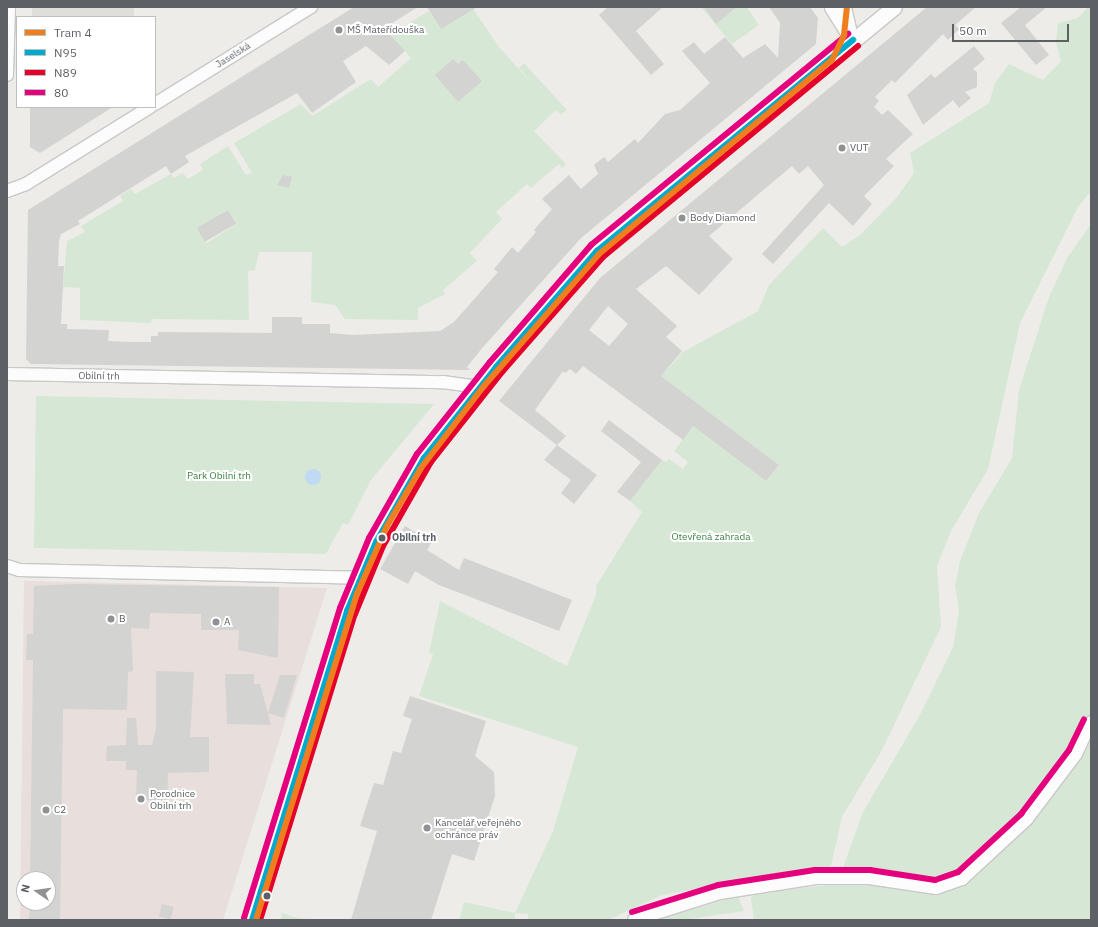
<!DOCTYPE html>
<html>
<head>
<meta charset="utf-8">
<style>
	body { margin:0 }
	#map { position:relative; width:1098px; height:927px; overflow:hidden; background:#edece8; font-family:"IBM Plex Sans",sans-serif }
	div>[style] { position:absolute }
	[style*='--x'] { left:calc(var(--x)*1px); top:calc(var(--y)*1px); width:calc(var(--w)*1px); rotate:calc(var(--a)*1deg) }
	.education>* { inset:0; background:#e0ded8; transform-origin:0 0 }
	.medical>* { inset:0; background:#e8dedc }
	.green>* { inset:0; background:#d6e8d5 }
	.water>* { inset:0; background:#c0daf4 }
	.round { border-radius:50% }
	.building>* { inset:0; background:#d3d3d1; transform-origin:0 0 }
	.roads { filter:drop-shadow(1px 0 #c9c8c8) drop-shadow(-1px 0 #c9c8c8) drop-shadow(0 1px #c9c8c8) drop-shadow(0 -1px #c9c8c8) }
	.minor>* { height:12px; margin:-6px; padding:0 6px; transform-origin:6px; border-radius:6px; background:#fcfcfc }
	.tertiary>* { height:15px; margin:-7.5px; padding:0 7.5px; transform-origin:7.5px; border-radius:7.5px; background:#fcfcfc }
	.bus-1>* { height:6px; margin:-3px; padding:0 3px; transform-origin:3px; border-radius:3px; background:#00a9ce }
	.bus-2>* { height:6px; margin:-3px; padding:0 3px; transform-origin:3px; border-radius:3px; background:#e4002b }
	.bus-3>* { height:6px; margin:-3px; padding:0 3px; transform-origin:3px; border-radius:3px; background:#e5007d }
	.tram-1>* { height:6px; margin:-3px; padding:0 3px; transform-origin:3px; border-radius:3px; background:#ee7e1e }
	.dots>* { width:11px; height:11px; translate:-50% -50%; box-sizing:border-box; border:2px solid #fff; border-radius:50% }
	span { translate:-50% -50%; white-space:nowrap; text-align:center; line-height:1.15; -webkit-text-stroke:4px #fff; paint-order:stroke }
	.poi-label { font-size:10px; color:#5d6065 }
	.left { translate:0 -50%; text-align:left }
	.street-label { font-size:10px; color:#5d6065 }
	.park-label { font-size:10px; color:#3d8545 }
	.stop-label { font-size:10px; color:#5d6065; font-weight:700 }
	.frame { position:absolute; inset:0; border:8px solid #5d6065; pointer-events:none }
	.legend { position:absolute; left:16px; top:16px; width:140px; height:92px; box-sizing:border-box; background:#fff; border:1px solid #bebfc1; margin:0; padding:5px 7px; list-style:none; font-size:12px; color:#5d6065 }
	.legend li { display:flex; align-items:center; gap:8px; height:20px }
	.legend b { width:20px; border:1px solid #bebfc1 }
	.north { position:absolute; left:16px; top:871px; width:40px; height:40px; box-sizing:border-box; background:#fff; border:1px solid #bebfc1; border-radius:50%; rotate:283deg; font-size:11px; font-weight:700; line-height:16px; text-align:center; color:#5d6065 }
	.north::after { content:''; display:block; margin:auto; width:14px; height:18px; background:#8f9193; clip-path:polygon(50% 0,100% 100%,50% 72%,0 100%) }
	.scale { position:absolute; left:952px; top:24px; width:117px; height:18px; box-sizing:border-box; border:2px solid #5d6065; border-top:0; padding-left:5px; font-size:12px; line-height:14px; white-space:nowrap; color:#5d6065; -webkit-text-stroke:3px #fff; paint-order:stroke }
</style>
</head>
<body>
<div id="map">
	<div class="education">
		<div style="left:32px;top:7px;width:102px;height:10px"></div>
	</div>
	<div class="medical">
		<div style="clip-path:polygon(evenodd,24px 581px,327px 588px,223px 920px,20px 920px,24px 581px,24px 879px,48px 879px,48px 903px,24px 903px,24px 879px)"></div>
	</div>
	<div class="green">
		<div style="clip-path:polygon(evenodd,472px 7px,499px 47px,534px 86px,519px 68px,524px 63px,567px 110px,561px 115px,556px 110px,534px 131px,566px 164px,562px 168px,559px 164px,531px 188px,527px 184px,496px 212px,502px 219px,470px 253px,477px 261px,443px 290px,445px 294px,418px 308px,418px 320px,345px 319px,335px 305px,311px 302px,312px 252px,259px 252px,255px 270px,248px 271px,249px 320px,152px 319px,151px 323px,80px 320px,80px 288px,63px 287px,67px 241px,85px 232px,81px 226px,123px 201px,120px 196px,131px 189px,135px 194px,171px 174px,174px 178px,183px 173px,188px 179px,203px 170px,200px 164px,228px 146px,246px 175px,252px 173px,234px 143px,301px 104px,312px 116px,371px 79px,378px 87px,411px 58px,390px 35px,429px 11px,441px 29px,472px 7px,228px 210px,236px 224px,207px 243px,198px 229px,228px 210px)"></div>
		<div style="clip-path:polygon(701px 7px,747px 7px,759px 25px,732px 44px)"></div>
		<div style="clip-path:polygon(1088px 7px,1091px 7px,1091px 191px,1078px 207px,1020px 323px,988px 469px,951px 531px,937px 566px,941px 627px,882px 750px,842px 817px,831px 866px,662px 895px,608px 920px,528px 920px,528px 914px,515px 913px,515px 920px,459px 920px,464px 902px,515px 913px,553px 831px,578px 747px,419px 696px,433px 654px,429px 653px,440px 601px,567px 666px,596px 595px,596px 586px,642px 512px,630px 501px,662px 460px,666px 462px,669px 459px,683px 469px,688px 462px,674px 451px,693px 426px,766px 481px,779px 465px,661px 376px,683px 352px,758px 311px,769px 285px,823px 228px,842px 247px,860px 235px,897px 197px,914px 173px,910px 153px,989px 103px,995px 83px,1009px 64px,1043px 80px,1061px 61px,1056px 43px,1058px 23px,1078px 18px)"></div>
		<div style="clip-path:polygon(1091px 224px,1091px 920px,754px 920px,751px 898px,755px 893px,837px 884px,863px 812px,921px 713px,953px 647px,959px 611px,955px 586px,960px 561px,979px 513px,1012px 458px,1019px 390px,1049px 297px,1067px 258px)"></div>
		<div style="clip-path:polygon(36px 396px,434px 404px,371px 480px,348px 525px,343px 523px,326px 554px,34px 548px)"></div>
		<div style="clip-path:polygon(738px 896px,744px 911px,683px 920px,655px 920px)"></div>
		<div style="clip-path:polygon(282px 913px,297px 918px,318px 920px,281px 920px)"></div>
	</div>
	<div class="water">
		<div class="round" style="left:305px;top:469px;width:16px;height:16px"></div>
	</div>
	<div class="building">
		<div style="clip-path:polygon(354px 7px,418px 7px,384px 28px,405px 51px,389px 65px,366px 46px,343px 61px,356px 82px,312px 113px,297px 93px,185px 156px,189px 162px,171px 174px,166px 166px,78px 221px,80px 224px,61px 234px,59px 241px,58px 266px,64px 266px,61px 324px,67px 324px,67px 329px,109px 330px,108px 341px,132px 342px,151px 342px,151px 336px,158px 336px,158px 332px,272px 333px,272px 317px,302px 317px,302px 324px,330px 324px,330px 333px,353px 335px,440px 331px,454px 322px,498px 272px,494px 269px,512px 247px,518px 253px,536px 232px,534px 230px,552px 209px,542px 199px,569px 175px,581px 189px,598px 174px,594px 165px,604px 157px,608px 162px,635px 139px,638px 143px,665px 114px,680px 110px,710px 83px,682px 51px,694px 42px,704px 54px,725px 37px,743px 58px,765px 44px,778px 58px,780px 23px,769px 7px,810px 7px,818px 18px,816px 44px,581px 238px,483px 347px,467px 367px,470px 370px,31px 364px,26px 359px,28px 210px)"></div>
		<div style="clip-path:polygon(427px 7px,477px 7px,441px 29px)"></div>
		<div style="clip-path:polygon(608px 7px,663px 7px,636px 31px,664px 64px,651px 75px,599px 15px)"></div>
		<div style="clip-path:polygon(704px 7px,737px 7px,716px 24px)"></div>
		<div style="clip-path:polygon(evenodd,927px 7px,976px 7px,955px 25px,959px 29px,948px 40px,943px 34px,895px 83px,892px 80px,875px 97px,879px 101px,874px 107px,882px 115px,888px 110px,913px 134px,886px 159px,894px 166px,864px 196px,872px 204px,853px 226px,829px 203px,773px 264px,762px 254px,824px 185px,808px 166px,799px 174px,792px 166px,709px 236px,733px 259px,699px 295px,666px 266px,636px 289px,677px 326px,666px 337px,682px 351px,661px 376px,779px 465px,766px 481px,693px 426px,683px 440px,583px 366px,576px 374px,570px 369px,565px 373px,563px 371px,535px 410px,566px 436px,557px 445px,499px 401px,600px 278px,927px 7px,608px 306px,628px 324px,609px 346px,589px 330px,608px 306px)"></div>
		<div style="clip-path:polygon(1021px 7px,1047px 7px,1025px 25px,1049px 55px,1036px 65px,1001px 23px)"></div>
		<div style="clip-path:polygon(974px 46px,985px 59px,973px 69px,977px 72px,977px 87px,965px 92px,971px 98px,959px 108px,953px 100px,923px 125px,907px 95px,931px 74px,935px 78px)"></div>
		<div style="clip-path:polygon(453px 59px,458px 64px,463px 60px,482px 81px,458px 102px,435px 75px)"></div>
		<div style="clip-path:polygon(30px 107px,113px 107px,40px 153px,30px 147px)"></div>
		<div style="clip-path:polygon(283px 175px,292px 177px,289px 188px,277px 185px)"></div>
		<div style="left:228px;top:210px;width:16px;height:36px;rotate:60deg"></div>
		<div style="clip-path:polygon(609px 420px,662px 460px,630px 501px,617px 492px,641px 462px,601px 431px)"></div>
		<div style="clip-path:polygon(557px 445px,597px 475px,574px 504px,561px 493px,571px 480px,544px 460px)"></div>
		<div style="clip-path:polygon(405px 526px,432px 542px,427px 550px,459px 570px,464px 558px,572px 600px,559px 631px,439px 585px,415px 571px,408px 584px,380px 569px)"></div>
		<div style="clip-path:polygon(73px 584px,279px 587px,278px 658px,238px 650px,239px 630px,201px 630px,201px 614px,150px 613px,149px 629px,131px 628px,133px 671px,128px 672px,127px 710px,63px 709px,60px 920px,29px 920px,30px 903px,48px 903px,48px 879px,30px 879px,33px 660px,26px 660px,27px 634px,33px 634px,34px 586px)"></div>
		<div style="clip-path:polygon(156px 671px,194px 672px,190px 737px,209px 737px,209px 772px,168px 773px,167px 800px,136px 800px,137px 770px,126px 770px,126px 761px,106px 761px,107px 746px,126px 745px,127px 718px,136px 718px,138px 745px,152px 745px,156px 729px)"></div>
		<div style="clip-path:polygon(225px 674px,254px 674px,254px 684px,260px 684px,271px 725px,227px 724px)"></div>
		<div style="clip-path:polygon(280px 675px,297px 675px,284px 718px,268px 713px)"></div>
		<div style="clip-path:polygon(410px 696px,486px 721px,475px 756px,494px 772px,495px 796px,474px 861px,452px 854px,431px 920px,351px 920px,377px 831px,360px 826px,374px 783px,383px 785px,393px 751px,401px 753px,412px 719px,403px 716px)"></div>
		<div style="left:162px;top:904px;width:12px;height:13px;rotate:14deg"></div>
	</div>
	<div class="roads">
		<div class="minor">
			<div style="--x:845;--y:7;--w:27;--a:77"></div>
			<div style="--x:7;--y:75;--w:68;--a:-88.3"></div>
			<div style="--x:155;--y:104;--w:184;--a:-31.9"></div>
			<div style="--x:7;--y:191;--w:20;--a:-20"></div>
			<div style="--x:26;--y:184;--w:146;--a:-31.8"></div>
			<div style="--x:7;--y:374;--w:436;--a:1.1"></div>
			<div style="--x:443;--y:382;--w:36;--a:8"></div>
			<div style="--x:7;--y:566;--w:13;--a:18"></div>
			<div style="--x:19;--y:570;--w:341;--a:1.3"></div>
			<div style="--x:634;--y:920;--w:90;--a:-17.4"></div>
			<div style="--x:720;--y:893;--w:97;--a:-8.9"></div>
			<div style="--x:816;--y:878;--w:53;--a:0"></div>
			<div style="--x:869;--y:878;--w:68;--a:8.5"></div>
			<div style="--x:936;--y:888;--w:28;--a:-19"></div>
			<div style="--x:962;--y:879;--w:88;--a:-42.7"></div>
			<div style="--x:1027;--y:819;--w:81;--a:-53"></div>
			<div style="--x:1076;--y:754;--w:35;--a:-65"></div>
		</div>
		<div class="tertiary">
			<div style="--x:832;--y:7;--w:39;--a:58"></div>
			<div style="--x:252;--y:920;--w:323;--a:-72.9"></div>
			<div style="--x:347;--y:611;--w:75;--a:-67.2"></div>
			<div style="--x:376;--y:542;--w:97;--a:-60.3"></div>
			<div style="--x:424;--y:458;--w:116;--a:-51.6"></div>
			<div style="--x:496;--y:367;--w:154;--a:-49"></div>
			<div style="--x:597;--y:251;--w:384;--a:-39.4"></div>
		</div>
	</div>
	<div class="bus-1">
		<div style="--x:252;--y:920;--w:323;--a:-72.9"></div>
		<div style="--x:347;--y:611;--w:75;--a:-67.2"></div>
		<div style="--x:376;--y:542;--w:97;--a:-60.3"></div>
		<div style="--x:424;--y:458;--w:116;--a:-51.6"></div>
		<div style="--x:496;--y:367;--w:154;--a:-49"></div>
		<div style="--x:597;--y:251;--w:332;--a:-39.5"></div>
	</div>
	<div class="bus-2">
		<div style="--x:260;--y:920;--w:320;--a:-72.8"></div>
		<div style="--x:355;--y:614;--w:74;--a:-67.6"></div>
		<div style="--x:383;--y:546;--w:97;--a:-60.3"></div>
		<div style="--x:431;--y:462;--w:115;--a:-51.7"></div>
		<div style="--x:502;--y:372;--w:153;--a:-48.7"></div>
		<div style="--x:603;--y:257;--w:331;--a:-39.6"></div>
	</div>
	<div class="bus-3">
		<div style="--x:632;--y:912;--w:90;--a:-17.4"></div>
		<div style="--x:718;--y:885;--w:98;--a:-8.8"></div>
		<div style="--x:815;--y:870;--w:55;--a:0"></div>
		<div style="--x:870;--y:870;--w:66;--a:8.7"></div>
		<div style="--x:935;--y:880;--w:24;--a:-19"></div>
		<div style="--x:958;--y:872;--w:86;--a:-42.6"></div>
		<div style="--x:1021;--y:814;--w:80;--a:-53.1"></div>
		<div style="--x:1069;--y:750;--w:34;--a:-64"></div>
		<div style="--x:244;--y:918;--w:325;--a:-72.8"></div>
		<div style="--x:340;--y:608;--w:76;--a:-67.5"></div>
		<div style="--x:369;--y:538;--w:97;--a:-60.3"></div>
		<div style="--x:417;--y:454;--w:117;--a:-51.6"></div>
		<div style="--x:490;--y:362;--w:155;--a:-49.2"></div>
		<div style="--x:591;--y:245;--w:333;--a:-39.4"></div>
	</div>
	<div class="tram-1">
		<div style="--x:256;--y:920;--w:341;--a:-72.8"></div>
		<div style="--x:357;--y:594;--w:74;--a:-66.2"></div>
		<div style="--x:387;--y:526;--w:67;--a:-59.6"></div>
		<div style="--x:421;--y:468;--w:103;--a:-52.5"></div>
		<div style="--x:484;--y:386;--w:175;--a:-48.9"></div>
		<div style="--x:599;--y:254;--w:303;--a:-39.8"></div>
		<div style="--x:832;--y:60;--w:28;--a:-64"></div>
		<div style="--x:844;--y:35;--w:28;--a:-84"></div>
	</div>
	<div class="dots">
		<div style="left:339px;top:30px;background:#8f9193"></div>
		<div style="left:842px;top:148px;background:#8f9193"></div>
		<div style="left:682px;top:218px;background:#8f9193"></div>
		<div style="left:382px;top:538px;background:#5d6065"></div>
		<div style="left:111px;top:619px;background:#8f9193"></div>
		<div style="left:216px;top:622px;background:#8f9193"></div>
		<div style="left:141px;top:799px;background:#8f9193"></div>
		<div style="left:46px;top:810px;background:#8f9193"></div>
		<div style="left:427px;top:828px;background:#8f9193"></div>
		<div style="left:267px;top:896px;background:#5d6065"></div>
	</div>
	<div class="poi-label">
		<span class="left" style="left:347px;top:30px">MŠ Mateřídouška</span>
		<span class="left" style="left:850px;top:148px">VUT</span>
		<span class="left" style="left:690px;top:218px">Body Diamond</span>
		<span class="left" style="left:119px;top:619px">B</span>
		<span class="left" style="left:224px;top:622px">A</span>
		<span class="left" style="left:150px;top:799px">Porodnice<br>Obilní trh</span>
		<span class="left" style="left:54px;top:810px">C2</span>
		<span class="left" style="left:435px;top:828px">Kancelář veřejného<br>ochránce práv</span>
	</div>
	<div class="street-label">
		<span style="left:233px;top:55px;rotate:-32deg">Jaselská</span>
		<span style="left:99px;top:376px;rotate:1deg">Obilní trh</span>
	</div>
	<div class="park-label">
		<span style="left:219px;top:476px">Park Obilní trh</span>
		<span style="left:711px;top:537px">Otevřená zahrada</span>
	</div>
	<div class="stop-label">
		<span class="left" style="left:392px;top:538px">Obilní trh</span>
	</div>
	<div class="frame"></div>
	<ul class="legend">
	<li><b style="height:5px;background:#ee7e1e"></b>Tram 4</li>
	<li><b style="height:5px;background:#00a9ce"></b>N95</li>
	<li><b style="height:5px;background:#e4002b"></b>N89</li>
	<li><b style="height:5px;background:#e5007d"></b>80</li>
	</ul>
	<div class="north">N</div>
	<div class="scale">50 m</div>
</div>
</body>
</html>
